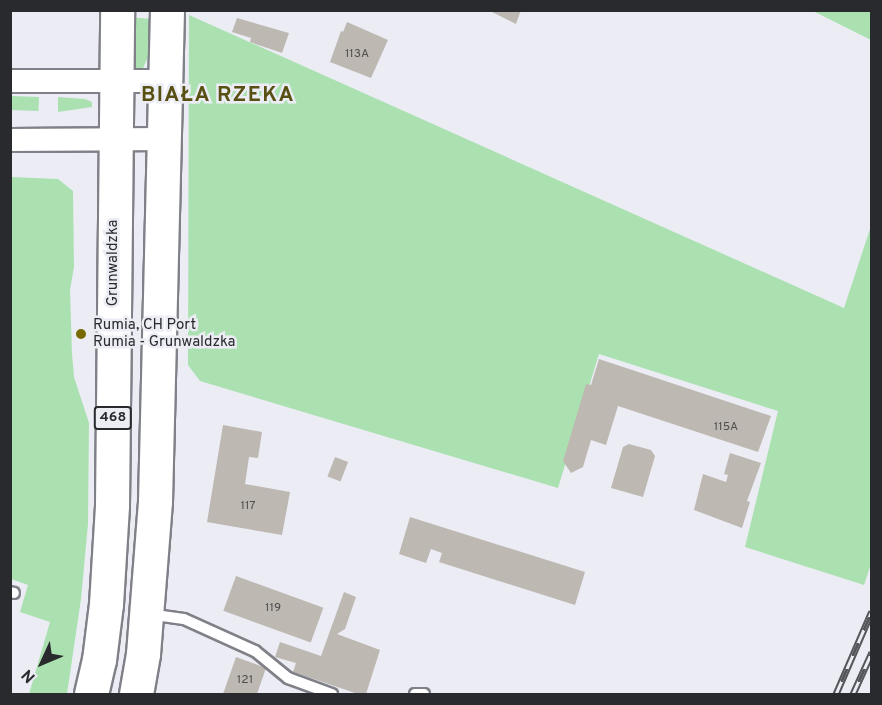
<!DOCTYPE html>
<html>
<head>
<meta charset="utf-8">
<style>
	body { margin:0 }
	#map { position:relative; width:882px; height:705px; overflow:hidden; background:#ebecf4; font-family:Overpass,sans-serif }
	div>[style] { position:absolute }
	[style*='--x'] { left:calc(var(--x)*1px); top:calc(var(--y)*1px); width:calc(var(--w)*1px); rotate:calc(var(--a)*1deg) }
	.green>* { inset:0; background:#abe1b1; transform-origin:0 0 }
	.building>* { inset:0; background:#beb8b2; transform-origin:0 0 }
	.roads { filter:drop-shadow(2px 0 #808188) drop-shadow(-2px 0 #808188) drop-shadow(0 2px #808188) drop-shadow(0 -2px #808188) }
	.lane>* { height:10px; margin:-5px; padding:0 5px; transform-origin:5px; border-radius:5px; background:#fff }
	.street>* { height:22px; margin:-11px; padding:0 11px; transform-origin:11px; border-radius:11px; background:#fff }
	.primary>* { height:33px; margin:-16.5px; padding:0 16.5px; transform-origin:16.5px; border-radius:16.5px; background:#fff }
	.rail>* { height:7px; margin-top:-3.5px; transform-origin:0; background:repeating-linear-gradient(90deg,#ebecf4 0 14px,#55565a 0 28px); box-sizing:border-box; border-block:2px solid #55565a }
	.dots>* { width:16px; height:16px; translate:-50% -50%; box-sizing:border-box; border:3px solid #ebecf4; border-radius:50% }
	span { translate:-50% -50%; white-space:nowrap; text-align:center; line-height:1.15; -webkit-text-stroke:5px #ebecf4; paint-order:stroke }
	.number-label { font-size:12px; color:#4e4e4e }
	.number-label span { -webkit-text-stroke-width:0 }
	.shield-label span { padding:2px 4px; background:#ebecf4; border:2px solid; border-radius:4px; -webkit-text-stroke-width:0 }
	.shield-label { font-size:14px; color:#292a2d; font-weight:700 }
	.street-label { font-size:15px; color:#292a2d }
	.poi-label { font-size:15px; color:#292a2d }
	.left { translate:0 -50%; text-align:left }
	.district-label { font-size:21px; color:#585012; font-weight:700; letter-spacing:1.5px }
	.frame { position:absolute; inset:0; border:12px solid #292a2d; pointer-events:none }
	.north { position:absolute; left:12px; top:633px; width:60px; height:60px; -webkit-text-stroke:4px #ebecf4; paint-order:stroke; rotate:226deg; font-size:16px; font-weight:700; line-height:24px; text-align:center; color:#292a2d }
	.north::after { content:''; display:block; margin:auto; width:21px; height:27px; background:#292a2d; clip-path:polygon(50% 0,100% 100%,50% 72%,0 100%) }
</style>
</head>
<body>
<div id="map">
	<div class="green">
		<div style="clip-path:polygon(813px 11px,871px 11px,871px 40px)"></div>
		<div style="clip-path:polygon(189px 15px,844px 308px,871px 226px,871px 564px,864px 585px,745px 547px,778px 411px,599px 354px,558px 488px,200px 381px,188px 365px)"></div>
		<div style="clip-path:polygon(128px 17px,152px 19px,148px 57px,140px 75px,133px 79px)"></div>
		<div style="left:11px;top:96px;width:28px;height:14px;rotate:2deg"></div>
		<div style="clip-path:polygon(58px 97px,85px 99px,92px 102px,92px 107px,58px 112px)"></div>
		<div style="clip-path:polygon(11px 177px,58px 179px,73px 191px,74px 267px,70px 290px,72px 354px,74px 377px,89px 423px,88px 524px,81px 599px,67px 694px,29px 694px,50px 622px,20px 612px,28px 585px,11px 579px)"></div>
	</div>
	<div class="building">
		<div style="clip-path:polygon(488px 10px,521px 10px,516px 24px)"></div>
		<div style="clip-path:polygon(237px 18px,289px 33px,282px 53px,250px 42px,251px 38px,232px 32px)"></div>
		<div style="clip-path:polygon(347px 22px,388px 40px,371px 78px,330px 62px,341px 31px,343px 32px)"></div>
		<div style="clip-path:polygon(599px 359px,771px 416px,758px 452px,618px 406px,606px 445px,591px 440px,583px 467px,571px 473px,563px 461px,586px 384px,591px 385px)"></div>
		<div style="clip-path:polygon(223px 425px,262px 432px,258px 458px,249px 457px,245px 484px,290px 492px,282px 535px,207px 522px)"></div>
		<div style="clip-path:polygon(629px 444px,651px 450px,655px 456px,643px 497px,611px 488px,623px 447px)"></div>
		<div style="clip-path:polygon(730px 453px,761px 463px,747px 501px,750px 502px,742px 528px,694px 510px,703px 474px,726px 482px,728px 475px,724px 474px)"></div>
		<div style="left:335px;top:457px;width:14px;height:21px;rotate:21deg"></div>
		<div style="clip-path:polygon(410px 517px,585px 572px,575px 605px,439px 562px,442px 553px,431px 549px,426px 563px,399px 554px)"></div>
		<div style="left:236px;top:576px;width:93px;height:37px;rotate:20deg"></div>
		<div style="clip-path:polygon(344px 592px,356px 597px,345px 629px,337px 634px,380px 650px,366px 694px,358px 694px,293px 672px,296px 663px,275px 657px,280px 642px,321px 656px)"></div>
		<div style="clip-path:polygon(236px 657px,266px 668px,257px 694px,223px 694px)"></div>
	</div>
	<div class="roads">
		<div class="lane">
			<div style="--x:10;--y:592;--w:4;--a:14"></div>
			<div style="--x:148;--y:614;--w:36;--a:8"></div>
			<div style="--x:184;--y:619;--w:78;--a:24.3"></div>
			<div style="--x:255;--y:651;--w:43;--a:39.3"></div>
			<div style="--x:288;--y:678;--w:47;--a:20"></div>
			<div style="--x:415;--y:694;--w:9;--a:0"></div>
		</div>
		<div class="street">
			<div style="--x:10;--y:81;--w:155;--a:0"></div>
			<div style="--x:10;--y:140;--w:155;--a:-0.4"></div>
		</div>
		<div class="primary">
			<div style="--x:91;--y:694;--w:35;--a:-77"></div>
			<div style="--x:99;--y:660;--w:56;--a:-82.9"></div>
			<div style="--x:106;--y:604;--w:99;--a:-86.5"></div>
			<div style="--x:112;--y:505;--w:495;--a:-89.4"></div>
			<div style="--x:136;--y:694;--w:41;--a:-80.1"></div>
			<div style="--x:143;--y:654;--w:153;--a:-85.5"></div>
			<div style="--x:155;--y:501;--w:491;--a:-88.6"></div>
		</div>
	</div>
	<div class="rail">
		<div style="--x:836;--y:694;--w:90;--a:-66.6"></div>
		<div style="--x:853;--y:694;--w:46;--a:-65.7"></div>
	</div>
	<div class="dots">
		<div style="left:81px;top:334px;background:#766a01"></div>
	</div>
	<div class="number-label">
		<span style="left:357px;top:55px">113A</span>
		<span style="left:726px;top:428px">115A</span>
		<span style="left:248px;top:507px">117</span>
		<span style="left:273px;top:609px">119</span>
		<span style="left:245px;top:681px">121</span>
	</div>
	<div class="shield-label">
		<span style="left:113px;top:418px">468</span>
	</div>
	<div class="street-label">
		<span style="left:114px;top:263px;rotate:-90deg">Grunwaldzka</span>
	</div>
	<div class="poi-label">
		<span class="left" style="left:93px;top:334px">Rumia, CH Port<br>Rumia - Grunwaldzka</span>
	</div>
	<div class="district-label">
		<span style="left:218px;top:96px">BIAŁA RZEKA</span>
	</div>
	<div class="frame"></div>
	<div class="north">N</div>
</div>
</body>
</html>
